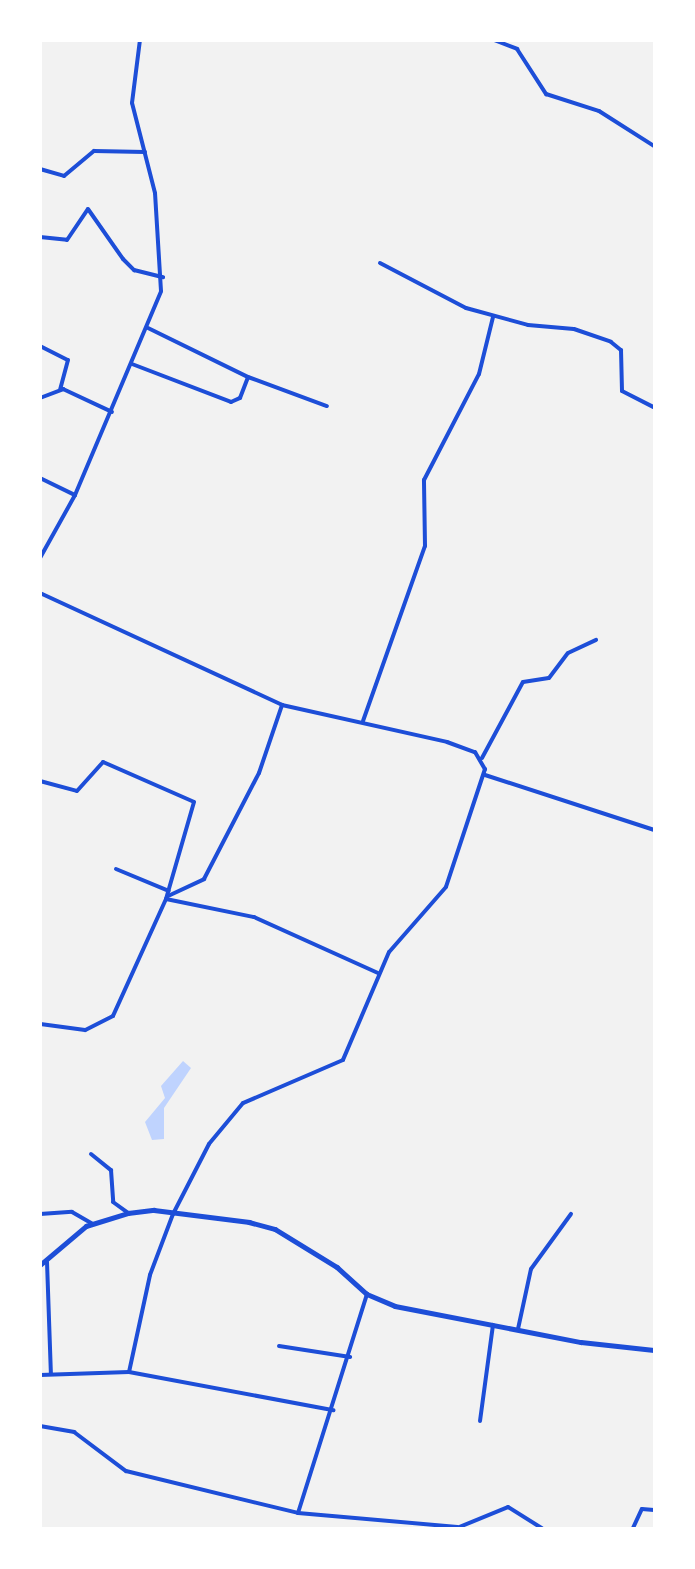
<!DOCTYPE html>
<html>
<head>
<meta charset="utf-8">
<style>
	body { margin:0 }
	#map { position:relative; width:695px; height:1569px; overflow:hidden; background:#f2f2f2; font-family:"PT Sans",sans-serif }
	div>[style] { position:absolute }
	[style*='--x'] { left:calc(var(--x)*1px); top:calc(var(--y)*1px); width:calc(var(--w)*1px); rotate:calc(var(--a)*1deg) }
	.water>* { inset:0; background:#bfd3fe }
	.minor>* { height:4px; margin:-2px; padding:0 2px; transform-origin:2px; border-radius:2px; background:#1d4ed8 }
	.tertiary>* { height:4.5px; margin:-2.25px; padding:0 2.25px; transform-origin:2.25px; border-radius:2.25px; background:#1d4ed8 }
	span { translate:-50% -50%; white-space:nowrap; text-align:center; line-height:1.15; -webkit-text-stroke:4.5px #fff; paint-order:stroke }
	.frame { position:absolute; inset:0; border:42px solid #fff; pointer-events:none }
</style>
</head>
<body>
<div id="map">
	<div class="water">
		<div style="clip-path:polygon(183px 1061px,191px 1068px,164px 1108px,164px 1139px,152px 1140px,145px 1122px,165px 1098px,161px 1086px)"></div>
	</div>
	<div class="minor">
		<div style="--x:494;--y:40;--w:25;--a:21"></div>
		<div style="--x:517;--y:49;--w:54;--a:57.2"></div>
		<div style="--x:546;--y:94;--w:56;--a:17.8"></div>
		<div style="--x:599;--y:111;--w:65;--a:32.5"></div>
		<div style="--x:40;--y:169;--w:25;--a:16"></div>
		<div style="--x:64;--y:176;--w:39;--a:-40"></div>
		<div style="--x:94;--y:151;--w:51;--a:1.1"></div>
		<div style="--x:40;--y:237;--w:27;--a:6"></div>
		<div style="--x:67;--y:240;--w:37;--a:-56"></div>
		<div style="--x:88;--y:209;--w:61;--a:55"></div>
		<div style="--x:123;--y:259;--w:16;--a:45"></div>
		<div style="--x:134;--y:270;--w:30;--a:14"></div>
		<div style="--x:380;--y:263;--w:97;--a:27.6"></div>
		<div style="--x:466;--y:308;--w:64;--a:15.3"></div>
		<div style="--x:528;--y:325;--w:46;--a:5"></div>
		<div style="--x:574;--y:329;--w:39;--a:19"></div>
		<div style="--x:611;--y:342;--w:13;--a:39"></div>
		<div style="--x:621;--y:350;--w:41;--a:88.6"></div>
		<div style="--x:622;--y:391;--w:36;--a:27"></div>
		<div style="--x:148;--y:328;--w:111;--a:26.1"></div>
		<div style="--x:248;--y:377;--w:84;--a:20.2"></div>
		<div style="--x:40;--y:346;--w:31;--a:27"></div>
		<div style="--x:68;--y:360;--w:30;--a:105"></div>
		<div style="--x:132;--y:364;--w:106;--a:21"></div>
		<div style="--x:231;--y:402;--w:10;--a:-24"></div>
		<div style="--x:240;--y:398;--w:22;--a:-69"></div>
		<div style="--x:40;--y:398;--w:25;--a:-21"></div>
		<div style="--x:63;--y:389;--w:54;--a:25.1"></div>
		<div style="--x:40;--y:478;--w:39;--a:26"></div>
		<div style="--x:40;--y:558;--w:72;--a:-60.9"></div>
		<div style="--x:75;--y:495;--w:221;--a:-67.1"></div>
		<div style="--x:161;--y:291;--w:98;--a:-93.5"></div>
		<div style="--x:155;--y:193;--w:93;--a:-104.3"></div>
		<div style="--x:132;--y:103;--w:64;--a:-82.8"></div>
		<div style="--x:40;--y:593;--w:267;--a:24.8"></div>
		<div style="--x:282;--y:705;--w:169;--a:12.6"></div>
		<div style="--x:447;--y:742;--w:30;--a:20"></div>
		<div style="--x:475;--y:752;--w:20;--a:60"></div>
		<div style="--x:485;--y:769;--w:124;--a:108.3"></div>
		<div style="--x:446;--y:887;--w:86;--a:131.2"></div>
		<div style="--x:389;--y:952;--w:117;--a:113.1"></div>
		<div style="--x:343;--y:1060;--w:109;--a:156.7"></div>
		<div style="--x:243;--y:1103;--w:53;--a:129.7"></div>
		<div style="--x:209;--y:1144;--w:79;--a:117.2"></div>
		<div style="--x:173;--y:1214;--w:65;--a:110.7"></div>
		<div style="--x:150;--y:1275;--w:99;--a:102.2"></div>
		<div style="--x:363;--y:721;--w:186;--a:-70.5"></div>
		<div style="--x:425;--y:546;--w:66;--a:-90.9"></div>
		<div style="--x:424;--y:480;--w:119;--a:-62.6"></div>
		<div style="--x:479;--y:374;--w:59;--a:-76.2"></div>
		<div style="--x:482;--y:758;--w:86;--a:-61.7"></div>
		<div style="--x:523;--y:682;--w:26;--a:-9"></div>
		<div style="--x:549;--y:678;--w:31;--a:-53"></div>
		<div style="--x:568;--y:653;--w:31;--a:-25"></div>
		<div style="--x:485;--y:775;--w:178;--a:18"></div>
		<div style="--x:40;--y:781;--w:38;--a:15"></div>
		<div style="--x:77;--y:791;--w:39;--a:-48"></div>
		<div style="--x:103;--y:762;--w:99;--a:23.7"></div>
		<div style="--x:194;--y:802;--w:101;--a:106.1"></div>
		<div style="--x:166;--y:899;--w:128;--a:114.4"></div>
		<div style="--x:113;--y:1016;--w:31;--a:153"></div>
		<div style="--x:85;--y:1030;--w:45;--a:-172.4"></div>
		<div style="--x:116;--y:869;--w:57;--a:22.5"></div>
		<div style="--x:168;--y:896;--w:40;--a:-25"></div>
		<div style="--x:204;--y:879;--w:119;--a:-62.6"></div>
		<div style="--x:259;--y:773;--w:72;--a:-71.3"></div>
		<div style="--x:166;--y:899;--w:90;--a:11.6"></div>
		<div style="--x:254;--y:917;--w:136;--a:24.3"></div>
		<div style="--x:91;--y:1154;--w:26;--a:39"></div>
		<div style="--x:111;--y:1170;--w:32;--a:86"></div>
		<div style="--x:113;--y:1202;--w:19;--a:36"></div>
		<div style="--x:40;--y:1214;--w:32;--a:-4"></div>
		<div style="--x:72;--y:1212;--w:24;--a:30"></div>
		<div style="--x:47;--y:1262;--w:112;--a:88"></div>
		<div style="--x:518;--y:1329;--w:61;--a:-77.8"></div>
		<div style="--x:531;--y:1269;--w:68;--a:-54"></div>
		<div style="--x:279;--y:1346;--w:72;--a:8.8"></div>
		<div style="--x:40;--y:1375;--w:89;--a:-1.9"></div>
		<div style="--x:129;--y:1372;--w:208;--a:10.6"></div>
		<div style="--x:480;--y:1421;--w:97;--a:-82.3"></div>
		<div style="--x:40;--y:1426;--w:35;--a:10"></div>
		<div style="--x:74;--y:1432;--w:65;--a:36.9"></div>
		<div style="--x:126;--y:1471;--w:177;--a:13.7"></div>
		<div style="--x:298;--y:1513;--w:230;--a:-72.5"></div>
		<div style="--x:298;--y:1513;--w:160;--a:5"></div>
		<div style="--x:457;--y:1528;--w:55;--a:-22.4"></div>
		<div style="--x:508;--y:1507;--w:40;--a:32"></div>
		<div style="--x:633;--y:1528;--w:21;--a:-65"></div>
		<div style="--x:642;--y:1509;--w:12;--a:5"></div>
	</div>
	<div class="tertiary">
		<div style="--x:40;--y:1265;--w:60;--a:-40.3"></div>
		<div style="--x:86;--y:1226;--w:44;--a:-17.2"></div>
		<div style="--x:128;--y:1213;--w:26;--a:-7"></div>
		<div style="--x:154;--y:1210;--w:96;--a:7.2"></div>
		<div style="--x:249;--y:1222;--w:27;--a:15"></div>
		<div style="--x:275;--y:1229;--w:73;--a:31.5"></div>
		<div style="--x:337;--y:1267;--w:40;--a:42"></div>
		<div style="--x:367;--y:1294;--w:30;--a:23"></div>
		<div style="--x:395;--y:1306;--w:189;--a:11"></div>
		<div style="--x:581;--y:1342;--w:73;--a:6.3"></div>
	</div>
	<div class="frame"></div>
</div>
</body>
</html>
